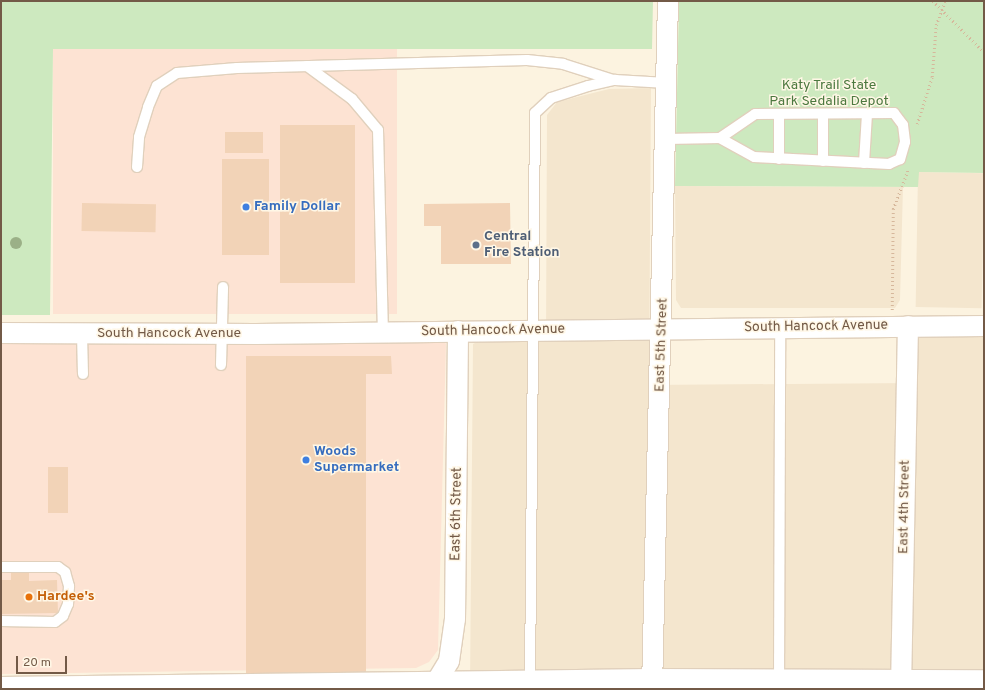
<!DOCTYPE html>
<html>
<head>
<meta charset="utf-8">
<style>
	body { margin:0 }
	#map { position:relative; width:985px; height:690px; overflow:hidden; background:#fcf3e0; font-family:Overpass,sans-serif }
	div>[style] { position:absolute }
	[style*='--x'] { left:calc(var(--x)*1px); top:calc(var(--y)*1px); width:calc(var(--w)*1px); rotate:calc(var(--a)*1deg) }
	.residential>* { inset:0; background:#f4e6ce; transform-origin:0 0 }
	.commercial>* { inset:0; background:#fde3d3; transform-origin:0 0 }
	.green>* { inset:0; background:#cde9bf }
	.building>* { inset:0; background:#f2d3b7; transform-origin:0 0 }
	.path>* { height:2.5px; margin-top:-1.25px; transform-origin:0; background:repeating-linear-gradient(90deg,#d6b79b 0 1px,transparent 0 4px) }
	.roads { filter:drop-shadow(1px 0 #e0d0bc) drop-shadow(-1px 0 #e0d0bc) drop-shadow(0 1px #e0d0bc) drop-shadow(0 -1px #e0d0bc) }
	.service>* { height:10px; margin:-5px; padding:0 5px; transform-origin:5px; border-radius:5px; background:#fff }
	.minor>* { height:20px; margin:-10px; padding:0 10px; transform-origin:10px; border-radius:10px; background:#fff }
	.trees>* { width:12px; height:12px; margin:-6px; border-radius:50%; background:#9bb087 }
	.dots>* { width:11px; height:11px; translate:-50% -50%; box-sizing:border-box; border:2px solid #fff7e6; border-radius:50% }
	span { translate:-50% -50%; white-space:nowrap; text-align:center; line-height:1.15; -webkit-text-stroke:3px #fff7e6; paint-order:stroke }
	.park-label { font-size:14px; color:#4c793f }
	.shop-label { font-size:14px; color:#366cbe; font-weight:700 }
	.left { translate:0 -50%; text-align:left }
	.service-label { font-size:14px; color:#4e5e75; font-weight:700 }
	.street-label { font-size:14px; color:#735a47 }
	.food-label { font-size:14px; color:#c56008; font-weight:700 }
	.frame { position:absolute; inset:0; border:2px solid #735a47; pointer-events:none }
	.scale { position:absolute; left:16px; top:656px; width:51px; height:18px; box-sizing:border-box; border:2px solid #735a47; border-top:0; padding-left:5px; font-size:12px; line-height:14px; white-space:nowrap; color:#735a47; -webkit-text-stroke:3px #fff7e6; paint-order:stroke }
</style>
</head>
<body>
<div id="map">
	<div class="residential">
		<div style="clip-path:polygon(651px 88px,649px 385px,910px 383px,911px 337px,984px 332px,984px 689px,470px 687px,473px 344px,483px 339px,546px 338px,547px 115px,557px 102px,609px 89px)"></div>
		<div style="left:918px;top:172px;width:66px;height:135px;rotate:1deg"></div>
		<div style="clip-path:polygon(675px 186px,903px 187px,900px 300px,895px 308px,681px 308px,676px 300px)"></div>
	</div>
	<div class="commercial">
		<div style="left:397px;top:48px;width:266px;height:344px;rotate:90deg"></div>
		<div style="clip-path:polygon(439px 335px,446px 344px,438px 650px,429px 662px,416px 668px,1px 674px,1px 341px)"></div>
	</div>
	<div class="green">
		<div style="clip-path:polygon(1px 1px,653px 1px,652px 49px,53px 49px,50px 315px,1px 315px)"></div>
		<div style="clip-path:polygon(679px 1px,984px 1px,984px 173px,919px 172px,918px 187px,675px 186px)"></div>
	</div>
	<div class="building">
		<div style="left:355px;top:125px;width:158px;height:75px;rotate:90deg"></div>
		<div style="left:263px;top:132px;width:21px;height:38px;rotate:90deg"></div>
		<div style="left:222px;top:159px;width:47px;height:96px"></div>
		<div style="left:82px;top:203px;width:74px;height:28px;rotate:1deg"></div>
		<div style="clip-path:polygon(510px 203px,511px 264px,441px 264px,441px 226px,424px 226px,424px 204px)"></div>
		<div style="clip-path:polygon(246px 356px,391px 356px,392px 374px,366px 374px,366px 678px,246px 678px)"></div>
		<div style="left:48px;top:467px;width:20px;height:46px"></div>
		<div style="clip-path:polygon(11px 572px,29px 572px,29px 581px,57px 580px,58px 613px,1px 614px,1px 580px,11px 580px)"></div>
	</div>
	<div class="path">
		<div style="--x:933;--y:1;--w:72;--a:45"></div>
		<div style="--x:917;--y:124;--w:49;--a:-72.3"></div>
		<div style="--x:932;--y:77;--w:52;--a:-85.6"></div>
		<div style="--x:936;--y:25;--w:26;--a:-69"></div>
		<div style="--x:892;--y:310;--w:101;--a:-89.4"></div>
		<div style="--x:893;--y:209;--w:42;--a:-69"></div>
	</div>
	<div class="roads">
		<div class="service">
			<div style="--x:307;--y:66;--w:56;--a:36.3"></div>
			<div style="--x:352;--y:99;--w:40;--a:50"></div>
			<div style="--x:378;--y:130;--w:202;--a:88.6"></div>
			<div style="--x:779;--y:114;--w:45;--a:90"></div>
			<div style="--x:666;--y:139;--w:54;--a:-1.1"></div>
			<div style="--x:720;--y:138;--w:42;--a:-34.4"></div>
			<div style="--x:755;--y:114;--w:139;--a:-0.4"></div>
			<div style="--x:894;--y:113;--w:15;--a:53"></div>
			<div style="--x:903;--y:125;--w:17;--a:83"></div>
			<div style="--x:905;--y:142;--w:18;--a:106"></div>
			<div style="--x:900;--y:159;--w:12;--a:156"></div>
			<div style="--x:889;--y:164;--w:135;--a:-177"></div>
			<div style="--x:754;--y:157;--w:39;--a:-151"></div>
			<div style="--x:823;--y:161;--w:47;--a:-90"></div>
			<div style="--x:864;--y:163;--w:49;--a:-86.5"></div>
			<div style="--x:137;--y:167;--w:30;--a:-86"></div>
			<div style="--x:139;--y:137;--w:31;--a:-73"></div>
			<div style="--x:148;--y:107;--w:23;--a:-67"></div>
			<div style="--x:157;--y:86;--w:24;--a:-33"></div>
			<div style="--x:177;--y:73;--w:60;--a:-4.8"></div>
			<div style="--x:237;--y:68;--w:290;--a:-1.6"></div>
			<div style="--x:527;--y:60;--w:36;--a:6"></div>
			<div style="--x:563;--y:64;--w:52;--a:17.7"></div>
			<div style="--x:82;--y:334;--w:40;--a:88.6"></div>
			<div style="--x:221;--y:365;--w:78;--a:-88.5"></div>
			<div style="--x:1;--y:567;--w:57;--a:0"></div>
			<div style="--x:58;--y:567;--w:9;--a:36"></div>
			<div style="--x:65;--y:572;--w:15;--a:74"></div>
			<div style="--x:69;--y:586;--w:18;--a:93"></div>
			<div style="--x:68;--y:604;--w:13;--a:113"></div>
			<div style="--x:63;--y:616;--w:10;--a:143"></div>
			<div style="--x:55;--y:622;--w:54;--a:-178.9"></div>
			<div style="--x:530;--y:683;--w:570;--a:-89.5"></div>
			<div style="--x:535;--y:113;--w:22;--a:-43"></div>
			<div style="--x:551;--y:98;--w:39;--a:-18"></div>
			<div style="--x:588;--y:86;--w:28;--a:-13"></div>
			<div style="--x:615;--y:80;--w:52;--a:3.3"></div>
			<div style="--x:779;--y:683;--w:355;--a:-89.8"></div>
		</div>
		<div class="minor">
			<div style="--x:1;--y:333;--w:255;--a:0.2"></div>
			<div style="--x:256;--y:334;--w:728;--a:-0.63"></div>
			<div style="--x:1;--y:687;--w:651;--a:-0.7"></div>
			<div style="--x:652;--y:679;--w:332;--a:0.2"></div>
			<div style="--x:429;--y:688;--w:11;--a:-41"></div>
			<div style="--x:437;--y:681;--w:23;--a:-59"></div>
			<div style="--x:449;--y:661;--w:42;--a:-81.9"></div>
			<div style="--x:455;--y:619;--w:288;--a:-89.4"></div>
			<div style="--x:652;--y:689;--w:688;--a:-88.67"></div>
			<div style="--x:901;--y:689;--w:363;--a:-88.9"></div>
		</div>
	</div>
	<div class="trees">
		<div style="left:16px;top:243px"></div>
	</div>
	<div class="dots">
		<div style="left:246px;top:207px;background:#3f7fe0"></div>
		<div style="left:476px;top:245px;background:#5c6f8a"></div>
		<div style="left:306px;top:460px;background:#3f7fe0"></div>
		<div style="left:29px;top:597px;background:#e8710a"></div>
	</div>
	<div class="park-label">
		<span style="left:829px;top:94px">Katy Trail State<br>Park Sedalia Depot</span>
	</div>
	<div class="shop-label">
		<span class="left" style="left:254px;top:207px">Family Dollar</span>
		<span class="left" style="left:314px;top:460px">Woods<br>Supermarket</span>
	</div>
	<div class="service-label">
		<span class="left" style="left:484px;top:245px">Central<br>Fire Station</span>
	</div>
	<div class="street-label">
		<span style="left:816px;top:327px;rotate:-1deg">South Hancock Avenue</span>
		<span style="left:493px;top:331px;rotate:-1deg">South Hancock Avenue</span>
		<span style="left:169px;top:334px">South Hancock Avenue</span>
		<span style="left:662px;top:345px;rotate:-88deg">East 5th Street</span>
		<span style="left:905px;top:507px;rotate:-89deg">East 4th Street</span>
		<span style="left:457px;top:514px;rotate:-89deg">East 6th Street</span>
	</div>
	<div class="food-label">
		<span class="left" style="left:37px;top:597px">Hardee's</span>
	</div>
	<div class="frame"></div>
	<div class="scale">20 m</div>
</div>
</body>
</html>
